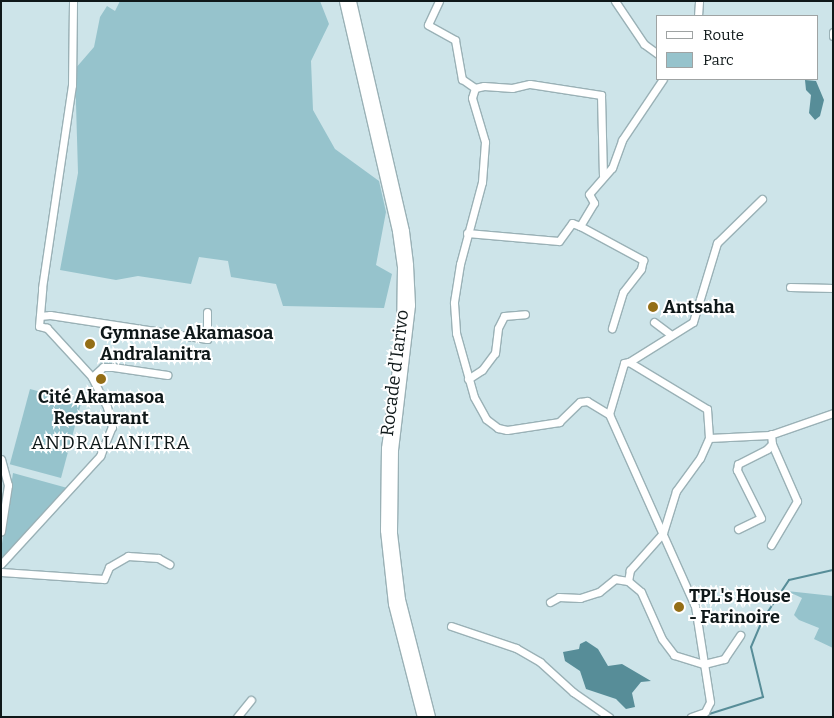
<!DOCTYPE html>
<html>
<head>
<meta charset="utf-8">
<style>
	body { margin:0 }
	#map { position:relative; width:834px; height:718px; overflow:hidden; background:#cde4e9; font-family:Bitter,serif }
	div>[style] { position:absolute }
	[style*='--x'] { left:calc(var(--x)*1px); top:calc(var(--y)*1px); width:calc(var(--w)*1px); rotate:calc(var(--a)*1deg) }
	.green>* { inset:0; background:#96c3cc; transform-origin:0 0 }
	.water>* { inset:0; background:#578d98 }
	.stream>* { height:2px; margin:-1px; padding:0 1px; transform-origin:1px; border-radius:1px; background:#578d98 }
	.roads { filter:drop-shadow(1px 0 #9ab1b6) drop-shadow(-1px 0 #9ab1b6) drop-shadow(0 1px #9ab1b6) drop-shadow(0 -1px #9ab1b6) }
	.minor>* { height:7px; margin:-3.5px; padding:0 3.5px; transform-origin:3.5px; border-radius:3.5px; background:#fff }
	.major>* { height:9px; margin:-4.5px; padding:0 4.5px; transform-origin:4.5px; border-radius:4.5px; background:#fff }
	.dots>* { width:14px; height:14px; translate:-50% -50%; box-sizing:border-box; border:2px solid #fff; border-radius:50% }
	span { translate:-50% -50%; white-space:nowrap; text-align:center; line-height:1.15; -webkit-text-stroke:4px #fff; paint-order:stroke }
	.poi-label { font-size:18px; color:#0f1819; font-weight:700 }
	.left { translate:0 -50%; text-align:left }
	.street-label { font-size:18px; color:#0f1819 }
	.neighbourhood-label { font-size:19px; color:#0f1819; letter-spacing:1px }
	.frame { position:absolute; inset:0; border:2px solid #0f1819; pointer-events:none }
	.legend { position:absolute; left:656px; top:15px; width:162px; height:65px; box-sizing:border-box; background:#fff; border:1px solid #9fa3a3; margin:0; padding:6px 9px; list-style:none; font-size:15px; color:#0f1819 }
	.legend li { display:flex; align-items:center; gap:10px; height:25px }
	.legend b { width:25px; border:1px solid #9fa3a3 }
</style>
</head>
<body>
<div id="map">
	<div class="green">
		<div style="clip-path:polygon(120px 1px,320px 1px,329px 24px,311px 61px,313px 110px,335px 149px,379px 181px,386px 212px,376px 265px,392px 274px,384px 308px,283px 306px,276px 284px,231px 277px,228px 261px,199px 257px,191px 284px,138px 276px,116px 280px,60px 270px,78px 173px,75px 69px,94px 47px,100px 17px,107px 6px,115px 11px)"></div>
		<div style="left:30px;top:389px;width:53px;height:78px;rotate:15deg"></div>
		<div style="clip-path:polygon(13px 473px,71px 489px,5px 559px,1px 558px,1px 550px)"></div>
		<div style="clip-path:polygon(787px 591px,833px 596px,833px 648px,814px 639px,819px 628px,799px 620px,794px 615px,802px 598px)"></div>
	</div>
	<div class="water">
		<div style="clip-path:polygon(805px 80px,816px 81px,824px 100px,820px 116px,815px 120px,809px 113px,811px 95px,806px 90px)"></div>
		<div style="clip-path:polygon(586px 641px,598px 649px,608px 666px,622px 664px,651px 681px,641px 682px,632px 693px,635px 707px,626px 709px,616px 699px,586px 689px,580px 671px,565px 661px,563px 652px,579px 649px,580px 644px)"></div>
	</div>
	<div class="stream">
		<div style="--x:706;--y:715;--w:60;--a:-17.5"></div>
		<div style="--x:763;--y:697;--w:51;--a:-103.5"></div>
		<div style="--x:751;--y:647;--w:30;--a:-67"></div>
		<div style="--x:763;--y:619;--w:47;--a:-56.3"></div>
		<div style="--x:789;--y:580;--w:45;--a:-12.8"></div>
	</div>
	<div class="roads">
		<div class="minor">
			<div style="--x:439;--y:1;--w:26;--a:115"></div>
			<div style="--x:428;--y:25;--w:31;--a:29"></div>
			<div style="--x:455;--y:40;--w:40;--a:80"></div>
			<div style="--x:462;--y:79;--w:16;--a:35"></div>
			<div style="--x:475;--y:88;--w:10;--a:107"></div>
			<div style="--x:472;--y:98;--w:46;--a:73.5"></div>
			<div style="--x:485;--y:142;--w:40;--a:94.3"></div>
			<div style="--x:482;--y:182;--w:85;--a:105"></div>
			<div style="--x:460;--y:264;--w:39;--a:99"></div>
			<div style="--x:454;--y:303;--w:30;--a:86"></div>
			<div style="--x:456;--y:333;--w:66;--a:74.3"></div>
			<div style="--x:474;--y:397;--w:25;--a:61"></div>
			<div style="--x:486;--y:419;--w:15;--a:37"></div>
			<div style="--x:498;--y:428;--w:9;--a:13"></div>
			<div style="--x:507;--y:430;--w:53;--a:-8.7"></div>
			<div style="--x:559;--y:422;--w:29;--a:-44"></div>
			<div style="--x:580;--y:402;--w:7;--a:-8"></div>
			<div style="--x:587;--y:401;--w:26;--a:31"></div>
			<div style="--x:609;--y:414;--w:53;--a:-73.6"></div>
			<div style="--x:624;--y:363;--w:5;--a:-11"></div>
			<div style="--x:629;--y:362;--w:91;--a:31.1"></div>
			<div style="--x:707;--y:409;--w:29;--a:86"></div>
			<div style="--x:709;--y:438;--w:22;--a:114"></div>
			<div style="--x:700;--y:458;--w:41;--a:126"></div>
			<div style="--x:676;--y:491;--w:44;--a:107.2"></div>
			<div style="--x:663;--y:533;--w:50;--a:131.7"></div>
			<div style="--x:630;--y:570;--w:11;--a:100"></div>
			<div style="--x:628;--y:581;--w:17;--a:40"></div>
			<div style="--x:641;--y:592;--w:51;--a:65.9"></div>
			<div style="--x:662;--y:639;--w:20;--a:53"></div>
			<div style="--x:674;--y:655;--w:31;--a:17"></div>
			<div style="--x:704;--y:664;--w:21;--a:-14"></div>
			<div style="--x:724;--y:659;--w:29;--a:-56"></div>
			<div style="--x:615;--y:1;--w:52;--a:56"></div>
			<div style="--x:644;--y:44;--w:17;--a:36"></div>
			<div style="--x:698;--y:16;--w:15;--a:-86"></div>
			<div style="--x:833;--y:32;--w:4;--a:90"></div>
			<div style="--x:475;--y:88;--w:9;--a:-13"></div>
			<div style="--x:484;--y:86;--w:28;--a:4"></div>
			<div style="--x:512;--y:88;--w:18;--a:-13"></div>
			<div style="--x:530;--y:84;--w:72;--a:8.8"></div>
			<div style="--x:601;--y:95;--w:80;--a:88.6"></div>
			<div style="--x:580;--y:226;--w:72;--a:28.4"></div>
			<div style="--x:643;--y:260;--w:9;--a:103"></div>
			<div style="--x:641;--y:269;--w:29;--a:128"></div>
			<div style="--x:623;--y:292;--w:38;--a:107"></div>
			<div style="--x:467;--y:233;--w:92;--a:5"></div>
			<div style="--x:559;--y:241;--w:22;--a:-54"></div>
			<div style="--x:572;--y:223;--w:9;--a:21"></div>
			<div style="--x:580;--y:226;--w:27;--a:-59"></div>
			<div style="--x:594;--y:203;--w:10;--a:-119"></div>
			<div style="--x:589;--y:194;--w:35;--a:-49"></div>
			<div style="--x:612;--y:168;--w:30;--a:-70"></div>
			<div style="--x:622;--y:140;--w:73;--a:-56.1"></div>
			<div style="--x:790;--y:287;--w:43;--a:1.3"></div>
			<div style="--x:40;--y:316;--w:10;--a:-6"></div>
			<div style="--x:50;--y:315;--w:159;--a:8.7"></div>
			<div style="--x:207;--y:339;--w:27;--a:-90"></div>
			<div style="--x:654;--y:322;--w:20;--a:37"></div>
			<div style="--x:629;--y:362;--w:75;--a:-32"></div>
			<div style="--x:693;--y:322;--w:83;--a:-73.1"></div>
			<div style="--x:717;--y:243;--w:63;--a:-44.4"></div>
			<div style="--x:92;--y:377;--w:15;--a:-42"></div>
			<div style="--x:103;--y:367;--w:10;--a:0"></div>
			<div style="--x:113;--y:367;--w:55;--a:8.4"></div>
			<div style="--x:468;--y:379;--w:17;--a:-33"></div>
			<div style="--x:482;--y:370;--w:21;--a:-53"></div>
			<div style="--x:495;--y:353;--w:25;--a:-83"></div>
			<div style="--x:498;--y:328;--w:13;--a:-63"></div>
			<div style="--x:504;--y:316;--w:21;--a:-5"></div>
			<div style="--x:609;--y:414;--w:210;--a:65.9"></div>
			<div style="--x:695;--y:606;--w:97;--a:81.1"></div>
			<div style="--x:710;--y:702;--w:11;--a:117"></div>
			<div style="--x:705;--y:712;--w:15;--a:160"></div>
			<div style="--x:709;--y:438;--w:61;--a:-2.8"></div>
			<div style="--x:770;--y:435;--w:67;--a:-19.2"></div>
			<div style="--x:1;--y:459;--w:27;--a:75"></div>
			<div style="--x:8;--y:485;--w:47;--a:98.7"></div>
			<div style="--x:738;--y:529;--w:25;--a:-26"></div>
			<div style="--x:761;--y:518;--w:54;--a:-116.6"></div>
			<div style="--x:737;--y:470;--w:6;--a:-81"></div>
			<div style="--x:738;--y:464;--w:33;--a:-27"></div>
			<div style="--x:767;--y:449;--w:7;--a:-45"></div>
			<div style="--x:772;--y:444;--w:10;--a:-96"></div>
			<div style="--x:771;--y:545;--w:51;--a:-59.4"></div>
			<div style="--x:797;--y:501;--w:62;--a:-113.7"></div>
			<div style="--x:1;--y:564;--w:147;--a:-47.5"></div>
			<div style="--x:100;--y:456;--w:31;--a:-68"></div>
			<div style="--x:112;--y:427;--w:21;--a:-104"></div>
			<div style="--x:107;--y:407;--w:34;--a:-117"></div>
			<div style="--x:92;--y:377;--w:67;--a:-132.6"></div>
			<div style="--x:47;--y:328;--w:8;--a:-166"></div>
			<div style="--x:39;--y:326;--w:38;--a:-85"></div>
			<div style="--x:42;--y:288;--w:205;--a:-81.6"></div>
			<div style="--x:72;--y:85;--w:84;--a:-89.3"></div>
			<div style="--x:1;--y:572;--w:103;--a:3.9"></div>
			<div style="--x:104;--y:579;--w:13;--a:-67"></div>
			<div style="--x:109;--y:567;--w:22;--a:-30"></div>
			<div style="--x:128;--y:556;--w:30;--a:4"></div>
			<div style="--x:158;--y:558;--w:13;--a:29"></div>
			<div style="--x:550;--y:602;--w:10;--a:-29"></div>
			<div style="--x:559;--y:597;--w:21;--a:3"></div>
			<div style="--x:580;--y:598;--w:20;--a:-18"></div>
			<div style="--x:599;--y:592;--w:21;--a:-39"></div>
			<div style="--x:615;--y:579;--w:13;--a:9"></div>
			<div style="--x:451;--y:626;--w:69;--a:18.7"></div>
			<div style="--x:516;--y:648;--w:28;--a:30"></div>
			<div style="--x:540;--y:662;--w:45;--a:42.3"></div>
			<div style="--x:573;--y:692;--w:44;--a:34.8"></div>
			<div style="--x:237;--y:717;--w:22;--a:-51"></div>
		</div>
		<div class="major">
			<div style="--x:344;--y:1;--w:236;--a:77"></div>
			<div style="--x:397;--y:231;--w:35;--a:82"></div>
			<div style="--x:402;--y:266;--w:74;--a:90.8"></div>
			<div style="--x:401;--y:340;--w:109;--a:97.9"></div>
			<div style="--x:386;--y:448;--w:82;--a:90.7"></div>
			<div style="--x:385;--y:530;--w:74;--a:83.8"></div>
			<div style="--x:393;--y:604;--w:117;--a:75.6"></div>
			<div style="--x:351;--y:1;--w:236;--a:77"></div>
			<div style="--x:404;--y:231;--w:34;--a:83"></div>
			<div style="--x:408;--y:265;--w:40;--a:87.1"></div>
			<div style="--x:410;--y:305;--w:145;--a:96.7"></div>
			<div style="--x:393;--y:449;--w:84;--a:90.7"></div>
			<div style="--x:392;--y:533;--w:66;--a:83.1"></div>
			<div style="--x:400;--y:599;--w:122;--a:75.7"></div>
		</div>
	</div>
	<div class="dots">
		<div style="left:653px;top:307px;background:#946e16"></div>
		<div style="left:90px;top:344px;background:#946e16"></div>
		<div style="left:101px;top:379px;background:#946e16"></div>
		<div style="left:679px;top:607px;background:#946e16"></div>
	</div>
	<div class="poi-label">
		<span class="left" style="left:663px;top:307px">Antsaha</span>
		<span class="left" style="left:100px;top:344px">Gymnase Akamasoa<br>Andralanitra</span>
		<span style="left:101px;top:408px">Cité Akamasoa<br>Restaurant</span>
		<span class="left" style="left:689px;top:607px">TPL's House<br>- Farinoire</span>
	</div>
	<div class="street-label">
		<span style="left:395px;top:373px;rotate:-83deg">Rocade d'Iarivo</span>
	</div>
	<div class="neighbourhood-label">
		<span style="left:111px;top:443px">ANDRALANITRA</span>
	</div>
	<div class="frame"></div>
	<ul class="legend">
	<li><b style="height:6px;background:#fff"></b>Route</li>
	<li><b style="height:14px;background:#96c3cc"></b>Parc</li>
	</ul>
</div>
</body>
</html>
